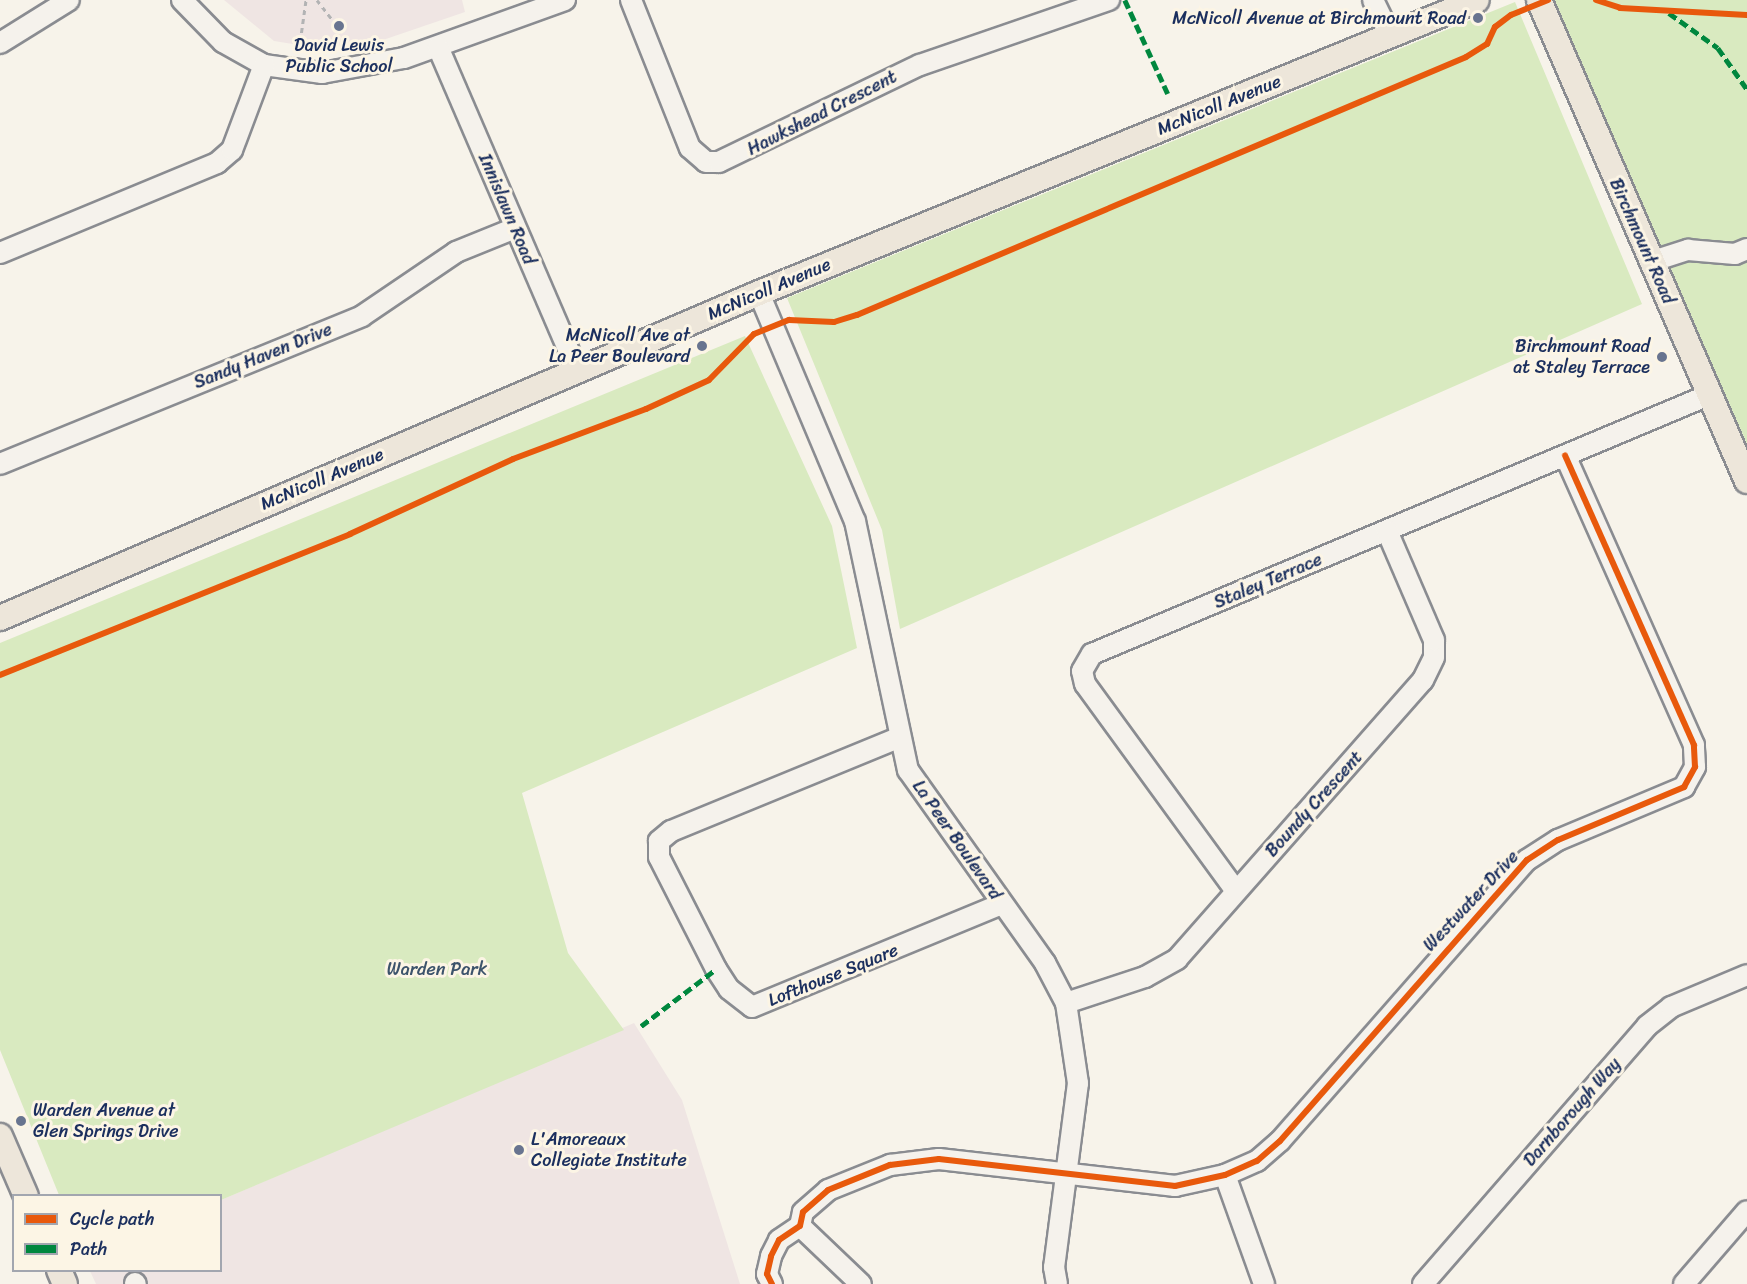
<!DOCTYPE html>
<html>
<head>
<meta charset="utf-8">
<style>
	body { margin:0 }
	#map { position:relative; width:1747px; height:1284px; overflow:hidden; background:#f7f3ea; font-family:Sriracha,sans-serif }
	div>[style] { position:absolute }
	[style*='--x'] { left:calc(var(--x)*1px); top:calc(var(--y)*1px); width:calc(var(--w)*1px); rotate:calc(var(--a)*1deg) }
	.built>* { inset:0; background:#efe5e3 }
	.green>* { inset:0; background:#d9eac0 }
	.path>* { height:3px; margin-top:-1.5px; transform-origin:0; background:repeating-linear-gradient(90deg,#b2b3b4 0 4.5px,transparent 0 9px) }
	.roads { filter:drop-shadow(2px 0 #8a8c91) drop-shadow(-2px 0 #8a8c91) drop-shadow(0 2px #8a8c91) drop-shadow(0 -2px #8a8c91) }
	.minor>* { height:20px; margin:-10px; padding:0 10px; transform-origin:10px; border-radius:10px; background:#f5f2ec }
	.major>* { height:24px; margin:-12px; padding:0 12px; transform-origin:12px; border-radius:12px; background:#ede6da }
	.quiet>* { height:4.5px; margin-top:-2.25px; transform-origin:0; background:repeating-linear-gradient(90deg,#00873e 0 9px,transparent 0 13.5px) }
	.cycleway>* { height:6px; margin:-3px; padding:0 3px; transform-origin:3px; border-radius:3px; background:#e8590c }
	.dots>* { width:16px; height:16px; translate:-50% -50%; box-sizing:border-box; border:3px solid #fcf5e5; border-radius:50% }
	span { translate:-50% -50%; white-space:nowrap; text-align:center; line-height:1.15; -webkit-text-stroke:6px #fcf5e5; paint-order:stroke }
	.poi-label { font-size:18px; color:#1b2f5e }
	.right { translate:-100% -50%; text-align:right }
	.left { translate:0 -50%; text-align:left }
	.street-label { font-size:18px; color:#1b2f5e }
	.park-label { font-size:18px; color:#3c536b }
	.legend { position:absolute; left:12px; top:1194px; width:210px; height:78px; box-sizing:border-box; background:#fcf5e5; border:2px solid #a2a6af; margin:0; padding:8px 10px; list-style:none; font-size:18px; color:#1b2f5e }
	.legend li { display:flex; align-items:center; gap:12px; height:30px }
	.legend b { width:30px; border:2px solid #a2a6af }
</style>
</head>
<body>
<div id="map">
	<div class="built">
		<div style="clip-path:polygon(224px 0,462px 0,465px 12px,380px 41px,318px 48px,274px 41px)"></div>
		<div style="clip-path:polygon(634px 1023px,682px 1100px,740px 1284px,96px 1284px,90px 1271px,220px 1270px,221px 1200px)"></div>
	</div>
	<div class="green">
		<div style="clip-path:polygon(1546px 0,1747px 0,1747px 444px,1678px 288px)"></div>
		<div style="clip-path:polygon(1515px 2px,1642px 304px,900px 629px,882px 530px,787px 298px)"></div>
		<div style="clip-path:polygon(745px 336px,832px 526px,857px 648px,522px 793px,568px 953px,624px 1030px,221px 1200px,220px 1196px,59px 1195px,0 1050px,0 643px)"></div>
	</div>
	<div class="path">
		<div style="--x:317;--y:0;--w:46;--a:52.1"></div>
		<div style="--x:299;--y:50;--w:50;--a:-82"></div>
	</div>
	<div class="roads">
		<div class="minor">
			<div style="--x:182;--y:0;--w:59;--a:45.7"></div>
			<div style="--x:223;--y:42;--w:47;--a:29.3"></div>
			<div style="--x:264;--y:65;--w:59;--a:7.9"></div>
			<div style="--x:322;--y:73;--w:83;--a:-10.4"></div>
			<div style="--x:404;--y:58;--w:171;--a:-19.8"></div>
			<div style="--x:631;--y:0;--w:159;--a:68.3"></div>
			<div style="--x:690;--y:148;--w:21;--a:41"></div>
			<div style="--x:706;--y:162;--w:13;--a:0"></div>
			<div style="--x:719;--y:162;--w:223;--a:-25.8"></div>
			<div style="--x:920;--y:65;--w:200;--a:-19"></div>
			<div style="--x:1373;--y:0;--w:39;--a:64"></div>
			<div style="--x:0;--y:43;--w:81;--a:-31.9"></div>
			<div style="--x:438;--y:47;--w:352;--a:66.7"></div>
			<div style="--x:0;--y:253;--w:235;--a:-22.5"></div>
			<div style="--x:217;--y:163;--w:20;--a:-41"></div>
			<div style="--x:232;--y:150;--w:91;--a:-69.4"></div>
			<div style="--x:1650;--y:262;--w:40;--a:-18"></div>
			<div style="--x:1688;--y:250;--w:47;--a:4.9"></div>
			<div style="--x:1735;--y:254;--w:13;--a:-23"></div>
			<div style="--x:759;--y:293;--w:247;--a:67.2"></div>
			<div style="--x:855;--y:521;--w:255;--a:78"></div>
			<div style="--x:908;--y:770;--w:237;--a:54.6"></div>
			<div style="--x:1045;--y:963;--w:45;--a:62.3"></div>
			<div style="--x:1066;--y:1003;--w:81;--a:81.5"></div>
			<div style="--x:1078;--y:1083;--w:186;--a:97.4"></div>
			<div style="--x:1054;--y:1267;--w:17;--a:80"></div>
			<div style="--x:0;--y:464;--w:391;--a:-22.2"></div>
			<div style="--x:362;--y:316;--w:114;--a:-34.2"></div>
			<div style="--x:456;--y:252;--w:64;--a:-22.1"></div>
			<div style="--x:898;--y:738;--w:245;--a:157.7"></div>
			<div style="--x:671;--y:831;--w:16;--a:140"></div>
			<div style="--x:659;--y:841;--w:16;--a:90"></div>
			<div style="--x:659;--y:857;--w:126;--a:63"></div>
			<div style="--x:716;--y:969;--w:24;--a:57"></div>
			<div style="--x:729;--y:989;--w:29;--a:38"></div>
			<div style="--x:752;--y:1007;--w:270;--a:-22.4"></div>
			<div style="--x:1236;--y:891;--w:256;--a:-126.1"></div>
			<div style="--x:1085;--y:684;--w:13;--a:-103"></div>
			<div style="--x:1082;--y:671;--w:20;--a:-60"></div>
			<div style="--x:1092;--y:654;--w:671;--a:-22.78"></div>
			<div style="--x:1066;--y:1003;--w:83;--a:-18.2"></div>
			<div style="--x:1145;--y:977;--w:37;--a:-29"></div>
			<div style="--x:1177;--y:959;--w:372;--a:-48.6"></div>
			<div style="--x:1423;--y:680;--w:25;--a:-64"></div>
			<div style="--x:1434;--y:657;--w:17;--a:-90"></div>
			<div style="--x:1434;--y:640;--w:119;--a:-113.3"></div>
			<div style="--x:1225;--y:1175;--w:116;--a:70.3"></div>
			<div style="--x:800;--y:1226;--w:84;--a:43.6"></div>
			<div style="--x:135;--y:1283;--w:1;--a:45"></div>
			<div style="--x:772;--y:1284;--w:11;--a:-117"></div>
			<div style="--x:767;--y:1274;--w:18;--a:-77"></div>
			<div style="--x:771;--y:1256;--w:18;--a:-63"></div>
			<div style="--x:779;--y:1240;--w:25;--a:-34"></div>
			<div style="--x:800;--y:1226;--w:14;--a:-78"></div>
			<div style="--x:803;--y:1212;--w:33;--a:-41"></div>
			<div style="--x:828;--y:1190;--w:67;--a:-22"></div>
			<div style="--x:890;--y:1165;--w:49;--a:-7"></div>
			<div style="--x:939;--y:1159;--w:238;--a:6.5"></div>
			<div style="--x:1175;--y:1186;--w:51;--a:-12.4"></div>
			<div style="--x:1225;--y:1175;--w:35;--a:-24"></div>
			<div style="--x:1257;--y:1161;--w:30;--a:-41"></div>
			<div style="--x:1280;--y:1141;--w:374;--a:-48.7"></div>
			<div style="--x:1527;--y:860;--w:37;--a:-33"></div>
			<div style="--x:1558;--y:840;--w:137;--a:-22.8"></div>
			<div style="--x:1684;--y:787;--w:23;--a:-61"></div>
			<div style="--x:1695;--y:767;--w:22;--a:-93"></div>
			<div style="--x:1694;--y:745;--w:317;--a:-114"></div>
			<div style="--x:1423;--y:1284;--w:342;--a:-49"></div>
			<div style="--x:1647;--y:1026;--w:31;--a:-38"></div>
			<div style="--x:1671;--y:1007;--w:82;--a:-22.8"></div>
			<div style="--x:1684;--y:1284;--w:96;--a:-49.2"></div>
		</div>
		<div class="major">
			<div style="--x:1539;--y:0;--w:524;--a:66.61"></div>
			<div style="--x:0;--y:618;--w:826;--a:-23.18"></div>
			<div style="--x:759;--y:293;--w:775;--a:-22.2"></div>
			<div style="--x:0;--y:1136;--w:65;--a:66.6"></div>
			<div style="--x:59;--y:1270;--w:15;--a:67"></div>
		</div>
	</div>
	<div class="quiet">
		<div style="--x:1125;--y:0;--w:103;--a:65.4"></div>
		<div style="--x:1669;--y:13;--w:60;--a:35.5"></div>
		<div style="--x:1718;--y:48;--w:50;--a:54.7"></div>
		<div style="--x:641;--y:1026;--w:94;--a:-37.2"></div>
	</div>
	<div class="cycleway">
		<div style="--x:1596;--y:0;--w:25;--a:18"></div>
		<div style="--x:1620;--y:8;--w:127;--a:3.2"></div>
		<div style="--x:0;--y:675;--w:377;--a:-21.9"></div>
		<div style="--x:350;--y:534;--w:179;--a:-24.7"></div>
		<div style="--x:513;--y:459;--w:142;--a:-20.6"></div>
		<div style="--x:646;--y:409;--w:69;--a:-24.7"></div>
		<div style="--x:709;--y:380;--w:64;--a:-45.6"></div>
		<div style="--x:754;--y:334;--w:38;--a:-22"></div>
		<div style="--x:789;--y:320;--w:45;--a:2.5"></div>
		<div style="--x:834;--y:322;--w:24;--a:-17"></div>
		<div style="--x:857;--y:315;--w:661;--a:-22.96"></div>
		<div style="--x:1466;--y:57;--w:25;--a:-32"></div>
		<div style="--x:1487;--y:44;--w:19;--a:-65"></div>
		<div style="--x:1495;--y:27;--w:20;--a:-37"></div>
		<div style="--x:1511;--y:15;--w:40;--a:-22"></div>
		<div style="--x:772;--y:1284;--w:11;--a:-117"></div>
		<div style="--x:767;--y:1274;--w:18;--a:-77"></div>
		<div style="--x:771;--y:1256;--w:18;--a:-63"></div>
		<div style="--x:779;--y:1240;--w:25;--a:-34"></div>
		<div style="--x:800;--y:1226;--w:14;--a:-78"></div>
		<div style="--x:803;--y:1212;--w:33;--a:-41"></div>
		<div style="--x:828;--y:1190;--w:67;--a:-22"></div>
		<div style="--x:890;--y:1165;--w:49;--a:-7"></div>
		<div style="--x:939;--y:1159;--w:238;--a:6.5"></div>
		<div style="--x:1175;--y:1186;--w:51;--a:-12.4"></div>
		<div style="--x:1225;--y:1175;--w:35;--a:-24"></div>
		<div style="--x:1257;--y:1161;--w:30;--a:-41"></div>
		<div style="--x:1280;--y:1141;--w:374;--a:-48.7"></div>
		<div style="--x:1527;--y:860;--w:37;--a:-33"></div>
		<div style="--x:1558;--y:840;--w:137;--a:-22.8"></div>
		<div style="--x:1684;--y:787;--w:23;--a:-61"></div>
		<div style="--x:1695;--y:767;--w:22;--a:-93"></div>
		<div style="--x:1694;--y:745;--w:317;--a:-114"></div>
	</div>
	<div class="dots">
		<div style="left:1478px;top:18px;background:#68748f"></div>
		<div style="left:339px;top:26px;background:#68748f"></div>
		<div style="left:702px;top:346px;background:#68748f"></div>
		<div style="left:1662px;top:357px;background:#68748f"></div>
		<div style="left:21px;top:1121px;background:#68748f"></div>
		<div style="left:519px;top:1150px;background:#68748f"></div>
	</div>
	<div class="poi-label">
		<span class="right" style="left:1466px;top:18px">McNicoll Avenue at Birchmount Road</span>
		<span style="left:339px;top:56px">David Lewis<br>Public School</span>
		<span class="right" style="left:690px;top:346px">McNicoll Ave at<br>La Peer Boulevard</span>
		<span class="right" style="left:1650px;top:357px">Birchmount Road<br>at Staley Terrace</span>
		<span class="left" style="left:33px;top:1121px">Warden Avenue at<br>Glen Springs Drive</span>
		<span class="left" style="left:531px;top:1150px">L'Amoreaux<br>Collegiate Institute</span>
	</div>
	<div class="street-label">
		<span style="left:1219px;top:105px;rotate:-22deg">McNicoll Avenue</span>
		<span style="left:822px;top:113px;rotate:-27deg">Hawkshead Crescent</span>
		<span style="left:507px;top:209px;rotate:67deg">Innislawn Road</span>
		<span style="left:1642px;top:241px;rotate:66deg">Birchmount Road</span>
		<span style="left:769px;top:289px;rotate:-23deg">McNicoll Avenue</span>
		<span style="left:263px;top:356px;rotate:-22deg">Sandy Haven Drive</span>
		<span style="left:322px;top:479px;rotate:-23deg">McNicoll Avenue</span>
		<span style="left:1268px;top:581px;rotate:-23deg">Staley Terrace</span>
		<span style="left:1314px;top:804px;rotate:-48deg">Boundy Crescent</span>
		<span style="left:957px;top:840px;rotate:55deg">La Peer Boulevard</span>
		<span style="left:1471px;top:901px;rotate:-47deg">Westwater Drive</span>
		<span style="left:833px;top:975px;rotate:-22deg">Lofthouse Square</span>
		<span style="left:1572px;top:1112px;rotate:-49deg">Darnborough Way</span>
	</div>
	<div class="park-label">
		<span style="left:437px;top:969px">Warden Park</span>
	</div>
	<ul class="legend">
	<li><b style="height:8px;background:#e8590c"></b>Cycle path</li>
	<li><b style="height:8px;background:#00873e"></b>Path</li>
	</ul>
</div>
</body>
</html>
